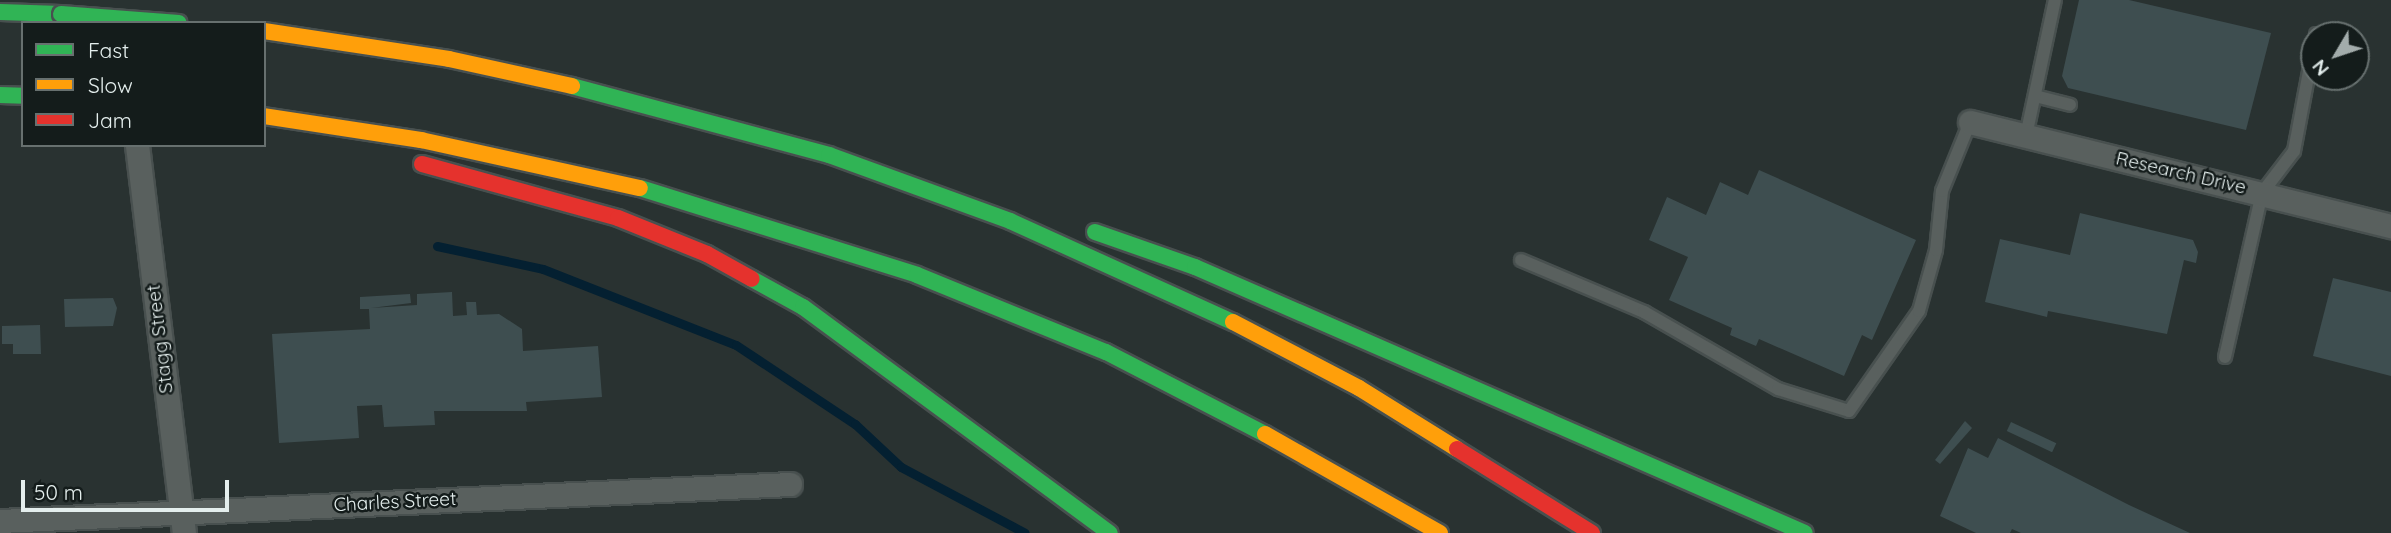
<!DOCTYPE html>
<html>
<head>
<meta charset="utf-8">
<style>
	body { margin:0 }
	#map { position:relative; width:2391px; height:533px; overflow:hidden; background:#293231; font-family:Quicksand,sans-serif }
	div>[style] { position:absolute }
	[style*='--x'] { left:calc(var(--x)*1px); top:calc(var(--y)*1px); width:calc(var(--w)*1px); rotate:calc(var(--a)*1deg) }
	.stream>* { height:9px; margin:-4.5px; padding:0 4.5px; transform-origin:4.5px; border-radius:4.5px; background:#042031 }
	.building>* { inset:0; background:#3e4e50; transform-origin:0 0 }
	.roads { filter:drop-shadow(2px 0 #48504f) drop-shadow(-2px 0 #48504f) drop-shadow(0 2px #48504f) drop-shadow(0 -2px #48504f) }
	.lane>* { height:12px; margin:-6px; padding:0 6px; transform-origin:6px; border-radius:6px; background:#59605e }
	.street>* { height:23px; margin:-11.5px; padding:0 11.5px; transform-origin:11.5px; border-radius:11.5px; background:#59605e }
	.fast>* { height:16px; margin:-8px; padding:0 8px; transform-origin:8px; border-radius:8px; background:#30b455 }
	.slow>* { height:16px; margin:-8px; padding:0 8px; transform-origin:8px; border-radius:8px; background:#ff9f0a }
	.jam>* { height:16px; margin:-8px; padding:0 8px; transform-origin:8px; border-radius:8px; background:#e5322d }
	.bridges { filter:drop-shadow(2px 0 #48504f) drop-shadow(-2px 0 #48504f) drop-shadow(0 2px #48504f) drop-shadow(0 -2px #48504f) }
	.fast-bridge>* { height:16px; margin:-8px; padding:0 8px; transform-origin:8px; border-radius:8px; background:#30b455 }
	span { translate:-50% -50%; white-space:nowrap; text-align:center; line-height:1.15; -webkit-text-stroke:5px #141c1b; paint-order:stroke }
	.street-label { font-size:19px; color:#e4eeed }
	.legend { position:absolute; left:21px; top:21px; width:245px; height:126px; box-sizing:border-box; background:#141c1b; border:2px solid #67706f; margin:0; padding:9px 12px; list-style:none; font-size:21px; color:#e4eeed }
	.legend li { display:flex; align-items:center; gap:14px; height:35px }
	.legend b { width:35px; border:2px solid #67706f }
	.north { position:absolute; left:2300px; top:21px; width:70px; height:70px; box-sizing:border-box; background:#141c1b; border:2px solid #67706f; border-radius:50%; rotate:231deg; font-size:19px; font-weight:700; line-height:28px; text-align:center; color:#e4eeed }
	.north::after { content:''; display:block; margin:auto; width:24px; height:32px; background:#a3acab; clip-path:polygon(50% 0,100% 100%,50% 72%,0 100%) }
	.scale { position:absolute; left:21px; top:480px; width:208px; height:32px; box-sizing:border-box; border:4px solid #e4eeed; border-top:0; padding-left:9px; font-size:21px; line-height:24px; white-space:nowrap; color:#e4eeed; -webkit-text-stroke:5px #141c1b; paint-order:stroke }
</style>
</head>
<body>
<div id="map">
	<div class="stream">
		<div style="--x:437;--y:246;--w:108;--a:12.2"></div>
		<div style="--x:543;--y:269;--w:207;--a:21.5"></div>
		<div style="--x:736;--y:345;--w:143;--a:33.6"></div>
		<div style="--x:855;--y:424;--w:63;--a:43.1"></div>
		<div style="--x:901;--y:467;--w:140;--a:28"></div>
	</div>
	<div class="building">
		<div style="clip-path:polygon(2079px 0,2129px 0,2271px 33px,2246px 130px,2068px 88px,2062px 76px)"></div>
		<div style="clip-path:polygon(1759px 170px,1916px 240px,1872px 340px,1862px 335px,1844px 376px,1759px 339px,1756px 346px,1730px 335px,1732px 328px,1669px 300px,1688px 257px,1649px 240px,1667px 197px,1706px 215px,1720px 182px,1748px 195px)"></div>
		<div style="clip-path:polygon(2080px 213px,2193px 240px,2198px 252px,2196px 263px,2184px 260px,2167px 334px,2048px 311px,2047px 317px,1985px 302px,2000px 239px,2070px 255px)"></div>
		<div style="clip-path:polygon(2333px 278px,2391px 292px,2391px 376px,2313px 356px)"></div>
		<div style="clip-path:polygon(452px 292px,453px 316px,467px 315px,466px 302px,476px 302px,477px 315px,499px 314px,522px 329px,523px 351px,598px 346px,602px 397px,526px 402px,527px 411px,434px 411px,435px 425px,384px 427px,382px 405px,357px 406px,359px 438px,279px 443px,272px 334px,370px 329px,369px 309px,360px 309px,360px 297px,410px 294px,411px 303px,371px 308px,417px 305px,417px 294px)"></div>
		<div style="clip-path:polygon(113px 298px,117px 308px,113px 326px,65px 327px,64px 299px)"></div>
		<div style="clip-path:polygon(40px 325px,41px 354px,13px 354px,13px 344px,2px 344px,2px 326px)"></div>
		<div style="clip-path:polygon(1965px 421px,1972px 428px,1940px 464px,1935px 460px)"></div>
		<div style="left:2011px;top:422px;width:50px;height:10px;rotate:25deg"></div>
		<div style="clip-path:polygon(1998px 438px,2129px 505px,2190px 533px,2021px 533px,2012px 529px,2010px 533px,1976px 533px,1940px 516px,1968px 448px,1988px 458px)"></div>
	</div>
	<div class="roads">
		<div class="lane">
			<div style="--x:2316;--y:35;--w:1;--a:-90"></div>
			<div style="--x:2035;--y:96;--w:36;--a:14"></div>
			<div style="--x:2026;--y:136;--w:139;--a:-78"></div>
			<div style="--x:1521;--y:260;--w:134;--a:22.9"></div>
			<div style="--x:1644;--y:312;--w:155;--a:29.9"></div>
			<div style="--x:1778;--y:389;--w:74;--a:17.2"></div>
			<div style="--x:1849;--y:411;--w:122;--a:-55"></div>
			<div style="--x:1919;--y:311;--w:63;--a:-74.4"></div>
			<div style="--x:1936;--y:250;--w:59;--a:-84.2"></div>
			<div style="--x:1942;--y:191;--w:74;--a:-67.9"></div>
			<div style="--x:2225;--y:357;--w:168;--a:-77.3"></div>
			<div style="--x:2262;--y:193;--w:53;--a:-52.7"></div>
			<div style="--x:2294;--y:151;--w:108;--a:-79.3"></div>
		</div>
		<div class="street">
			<div style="--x:1970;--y:122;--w:434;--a:13.9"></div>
			<div style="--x:137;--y:145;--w:391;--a:83.1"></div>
			<div style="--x:0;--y:521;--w:791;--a:-2.68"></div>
		</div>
		<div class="fast">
			<div style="--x:0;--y:12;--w:61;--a:1.9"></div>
			<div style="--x:572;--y:86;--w:266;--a:15"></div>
			<div style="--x:829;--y:155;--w:193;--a:20"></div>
			<div style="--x:1010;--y:221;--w:245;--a:24.4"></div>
			<div style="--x:0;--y:95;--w:23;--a:2"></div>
			<div style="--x:640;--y:188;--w:290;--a:17.4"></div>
			<div style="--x:917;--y:275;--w:204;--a:22.2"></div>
			<div style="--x:1106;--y:352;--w:179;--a:27.3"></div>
			<div style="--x:1095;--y:232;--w:106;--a:19.3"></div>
			<div style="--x:1195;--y:267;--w:665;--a:23.56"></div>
			<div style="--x:752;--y:279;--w:58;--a:28.8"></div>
			<div style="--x:803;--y:307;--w:381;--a:36.4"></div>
		</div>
		<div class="slow">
			<div style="--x:264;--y:31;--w:187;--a:8.6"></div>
			<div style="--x:449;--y:59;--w:126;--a:12.4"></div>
			<div style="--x:264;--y:116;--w:159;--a:8.7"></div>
			<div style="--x:421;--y:140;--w:224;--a:12.4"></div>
			<div style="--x:1233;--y:322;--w:142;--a:27.6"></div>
			<div style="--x:1359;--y:388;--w:115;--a:31.9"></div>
			<div style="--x:1265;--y:434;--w:201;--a:29.5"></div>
		</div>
		<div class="jam">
			<div style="--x:422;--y:164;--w:203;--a:15.4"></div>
			<div style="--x:618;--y:218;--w:96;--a:22"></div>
			<div style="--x:707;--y:254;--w:51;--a:29.1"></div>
			<div style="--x:1457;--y:449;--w:159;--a:31.9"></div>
		</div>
	</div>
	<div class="bridges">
		<div class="fast-bridge">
			<div style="--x:61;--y:14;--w:118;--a:4.4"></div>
		</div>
	</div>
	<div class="street-label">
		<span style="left:2181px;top:173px;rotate:13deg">Research Drive</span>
		<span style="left:160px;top:339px;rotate:-97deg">Stagg Street</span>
		<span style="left:395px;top:502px;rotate:-3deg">Charles Street</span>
	</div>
	<ul class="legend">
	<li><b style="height:9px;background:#30b455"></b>Fast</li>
	<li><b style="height:9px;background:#ff9f0a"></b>Slow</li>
	<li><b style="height:9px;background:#e5322d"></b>Jam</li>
	</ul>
	<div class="north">N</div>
	<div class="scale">50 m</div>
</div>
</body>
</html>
